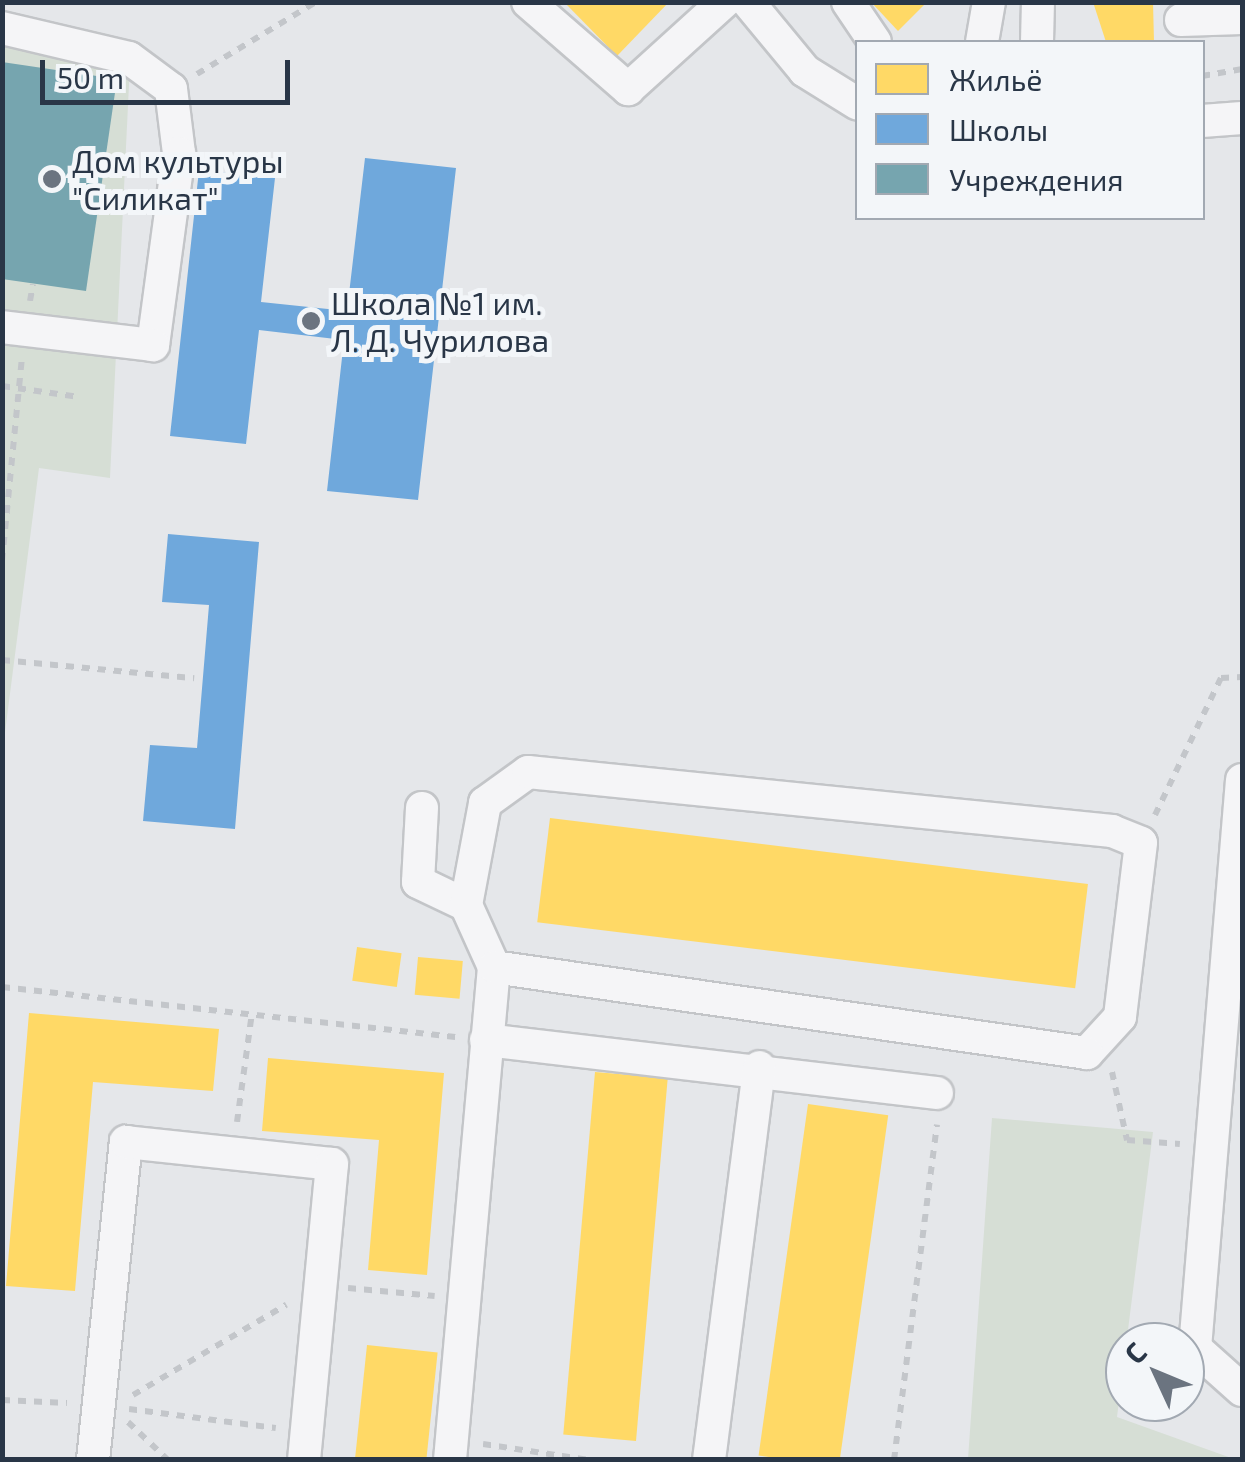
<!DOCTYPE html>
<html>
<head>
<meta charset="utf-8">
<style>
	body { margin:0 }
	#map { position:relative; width:1245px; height:1462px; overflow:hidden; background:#e5e7ea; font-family:"Exo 2",sans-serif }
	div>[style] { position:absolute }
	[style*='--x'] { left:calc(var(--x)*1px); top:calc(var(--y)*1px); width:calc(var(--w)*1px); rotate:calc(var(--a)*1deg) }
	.green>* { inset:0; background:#d6ded5 }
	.homes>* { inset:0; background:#ffd966; transform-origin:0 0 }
	.schools>* { inset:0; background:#6fa8dc }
	.public>* { inset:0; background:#76a5af }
	.path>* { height:6px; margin-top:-3px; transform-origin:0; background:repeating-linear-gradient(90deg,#c3c6ca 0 8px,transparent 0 16px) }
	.roads { filter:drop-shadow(2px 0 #c3c5c8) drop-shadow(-2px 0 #c3c5c8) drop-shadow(0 2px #c3c5c8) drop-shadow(0 -2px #c3c5c8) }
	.minor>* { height:32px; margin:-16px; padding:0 16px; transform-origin:16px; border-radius:16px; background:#f5f5f7 }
	.dots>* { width:28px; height:28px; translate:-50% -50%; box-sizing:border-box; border:5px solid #f3f6f9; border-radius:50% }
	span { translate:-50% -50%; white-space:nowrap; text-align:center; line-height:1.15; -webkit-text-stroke:10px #f3f6f9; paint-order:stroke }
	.poi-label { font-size:32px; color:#293647 }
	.left { translate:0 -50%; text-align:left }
	.frame { position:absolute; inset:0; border:5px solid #293647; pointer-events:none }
	.legend { position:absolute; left:855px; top:40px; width:350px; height:180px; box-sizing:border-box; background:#f3f6f9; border:2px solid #a2a9b2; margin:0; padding:12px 18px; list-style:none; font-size:30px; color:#293647 }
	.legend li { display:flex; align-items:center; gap:20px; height:50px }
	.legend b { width:50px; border:2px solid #a2a9b2 }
	.north { position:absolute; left:1105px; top:1322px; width:100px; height:100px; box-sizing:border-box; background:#f3f6f9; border:2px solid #a2a9b2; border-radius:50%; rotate:314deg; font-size:28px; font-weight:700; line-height:40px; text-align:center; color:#293647 }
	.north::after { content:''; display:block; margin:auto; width:35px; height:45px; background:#6b7480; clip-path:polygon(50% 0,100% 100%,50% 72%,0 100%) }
	.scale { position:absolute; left:40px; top:60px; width:250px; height:45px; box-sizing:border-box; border:5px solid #293647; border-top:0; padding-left:12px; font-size:30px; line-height:35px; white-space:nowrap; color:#293647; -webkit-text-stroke:8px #f3f6f9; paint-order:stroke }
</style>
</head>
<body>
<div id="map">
	<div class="green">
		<div style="clip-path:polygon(3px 38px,130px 64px,110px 478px,39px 468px,3px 748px)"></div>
		<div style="clip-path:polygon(992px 1118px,1153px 1132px,1117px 1417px,1234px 1459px,968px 1459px)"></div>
	</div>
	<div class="homes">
		<div style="clip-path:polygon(564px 2px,669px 2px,617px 56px)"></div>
		<div style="clip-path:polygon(871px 2px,927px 2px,898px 31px)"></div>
		<div style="clip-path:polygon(1093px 2px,1153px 2px,1154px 42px,1106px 42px)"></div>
		<div style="left:550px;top:818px;width:542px;height:105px;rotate:7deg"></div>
		<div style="left:357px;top:947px;width:45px;height:34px;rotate:8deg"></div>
		<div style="left:418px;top:957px;width:45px;height:38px;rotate:5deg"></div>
		<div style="clip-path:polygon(29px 1013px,219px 1029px,213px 1091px,93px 1082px,75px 1291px,6px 1286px)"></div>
		<div style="clip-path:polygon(268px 1058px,444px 1073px,427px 1275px,368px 1270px,379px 1140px,262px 1131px)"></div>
		<div style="left:595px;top:1072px;width:73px;height:364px;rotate:5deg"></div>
		<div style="left:808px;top:1104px;width:81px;height:355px;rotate:8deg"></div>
		<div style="left:367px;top:1345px;width:71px;height:115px;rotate:6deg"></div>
	</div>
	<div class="schools">
		<div style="clip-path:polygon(365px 158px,456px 168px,418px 500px,327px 491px,344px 340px,259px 330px,246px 444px,170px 436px,199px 170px,275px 178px,261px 302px,347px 311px)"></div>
		<div style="clip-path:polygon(168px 534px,259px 542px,235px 829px,143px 821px,150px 745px,197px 748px,209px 605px,162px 602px)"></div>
	</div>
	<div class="public">
		<div style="clip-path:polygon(2px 62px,117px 79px,86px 291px,2px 279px)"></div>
	</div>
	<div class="path">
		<div style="--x:197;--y:74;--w:139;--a:-31.2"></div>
		<div style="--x:1202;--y:76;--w:41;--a:-9.9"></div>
		<div style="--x:30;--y:301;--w:17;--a:-80"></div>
		<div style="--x:2;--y:386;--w:78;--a:8.1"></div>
		<div style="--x:2;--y:561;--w:204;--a:-84.4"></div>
		<div style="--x:2;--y:660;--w:193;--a:5.4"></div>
		<div style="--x:1155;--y:815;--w:152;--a:-64.3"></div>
		<div style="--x:1221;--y:678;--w:21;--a:-3"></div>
		<div style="--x:2;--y:987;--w:456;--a:6.3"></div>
		<div style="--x:1112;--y:1072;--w:70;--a:77.6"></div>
		<div style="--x:1127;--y:1140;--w:53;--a:4.3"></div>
		<div style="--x:237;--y:1122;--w:111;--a:-82.2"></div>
		<div style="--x:348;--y:1288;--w:87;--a:5.3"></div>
		<div style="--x:133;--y:1395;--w:178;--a:-30.5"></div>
		<div style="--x:2;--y:1400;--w:65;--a:2.6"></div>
		<div style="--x:129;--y:1409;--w:148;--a:7.4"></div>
		<div style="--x:128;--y:1422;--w:55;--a:43.5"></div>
		<div style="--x:483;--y:1444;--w:107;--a:8.6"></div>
		<div style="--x:894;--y:1460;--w:338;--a:-82.7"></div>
	</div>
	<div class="roads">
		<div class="minor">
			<div style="--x:528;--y:2;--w:133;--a:41"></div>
			<div style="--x:628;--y:89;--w:130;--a:-42.2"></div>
			<div style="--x:748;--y:2;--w:89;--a:50.4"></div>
			<div style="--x:805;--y:71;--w:62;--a:31.9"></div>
			<div style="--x:848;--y:2;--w:48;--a:56"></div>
			<div style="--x:1181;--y:20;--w:61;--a:-1.9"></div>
			<div style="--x:2;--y:28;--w:130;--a:13.3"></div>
			<div style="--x:129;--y:58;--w:52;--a:36.4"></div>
			<div style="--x:171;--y:89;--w:64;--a:82.9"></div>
			<div style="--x:179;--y:153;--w:194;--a:97.7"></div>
			<div style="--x:153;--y:345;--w:152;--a:-173.2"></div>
			<div style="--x:982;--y:42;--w:41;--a:-80.1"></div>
			<div style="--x:1037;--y:42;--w:40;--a:-88.6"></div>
			<div style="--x:1202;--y:121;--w:40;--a:-4.3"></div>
			<div style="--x:1242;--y:780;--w:570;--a:94.73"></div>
			<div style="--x:1195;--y:1348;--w:63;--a:41.8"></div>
			<div style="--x:422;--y:808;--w:74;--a:93.1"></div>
			<div style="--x:418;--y:882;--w:53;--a:25.6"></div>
			<div style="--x:486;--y:1040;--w:454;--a:6.7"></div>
			<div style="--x:93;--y:1460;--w:320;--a:-84.1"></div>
			<div style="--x:126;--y:1142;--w:207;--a:6.1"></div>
			<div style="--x:332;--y:1164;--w:297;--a:95.4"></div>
			<div style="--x:450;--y:1460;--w:495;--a:-84.9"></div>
			<div style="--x:494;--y:967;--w:68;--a:-114.3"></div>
			<div style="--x:466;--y:905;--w:104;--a:-79.4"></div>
			<div style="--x:485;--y:803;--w:53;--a:-35.8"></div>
			<div style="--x:528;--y:772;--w:587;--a:5.77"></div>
			<div style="--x:1112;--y:831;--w:31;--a:22"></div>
			<div style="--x:1141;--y:843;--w:175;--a:96.9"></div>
			<div style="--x:1120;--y:1017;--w:49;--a:132.5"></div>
			<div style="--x:1087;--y:1053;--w:599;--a:-171.75"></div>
			<div style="--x:709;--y:1460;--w:396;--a:-82.7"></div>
		</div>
	</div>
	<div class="dots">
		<div style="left:52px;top:179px;background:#6b7480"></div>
		<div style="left:311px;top:321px;background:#6b7480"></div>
	</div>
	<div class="poi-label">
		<span class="left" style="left:72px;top:179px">Дом культуры<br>"Силикат"</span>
		<span class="left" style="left:331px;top:321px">Школа №1 им.<br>Л. Д. Чурилова</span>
	</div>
	<div class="frame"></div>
	<ul class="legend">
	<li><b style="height:28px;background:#ffd966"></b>Жильё</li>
	<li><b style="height:28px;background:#6fa8dc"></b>Школы</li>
	<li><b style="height:28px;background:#76a5af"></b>Учреждения</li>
	</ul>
	<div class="north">С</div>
	<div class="scale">50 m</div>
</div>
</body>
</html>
